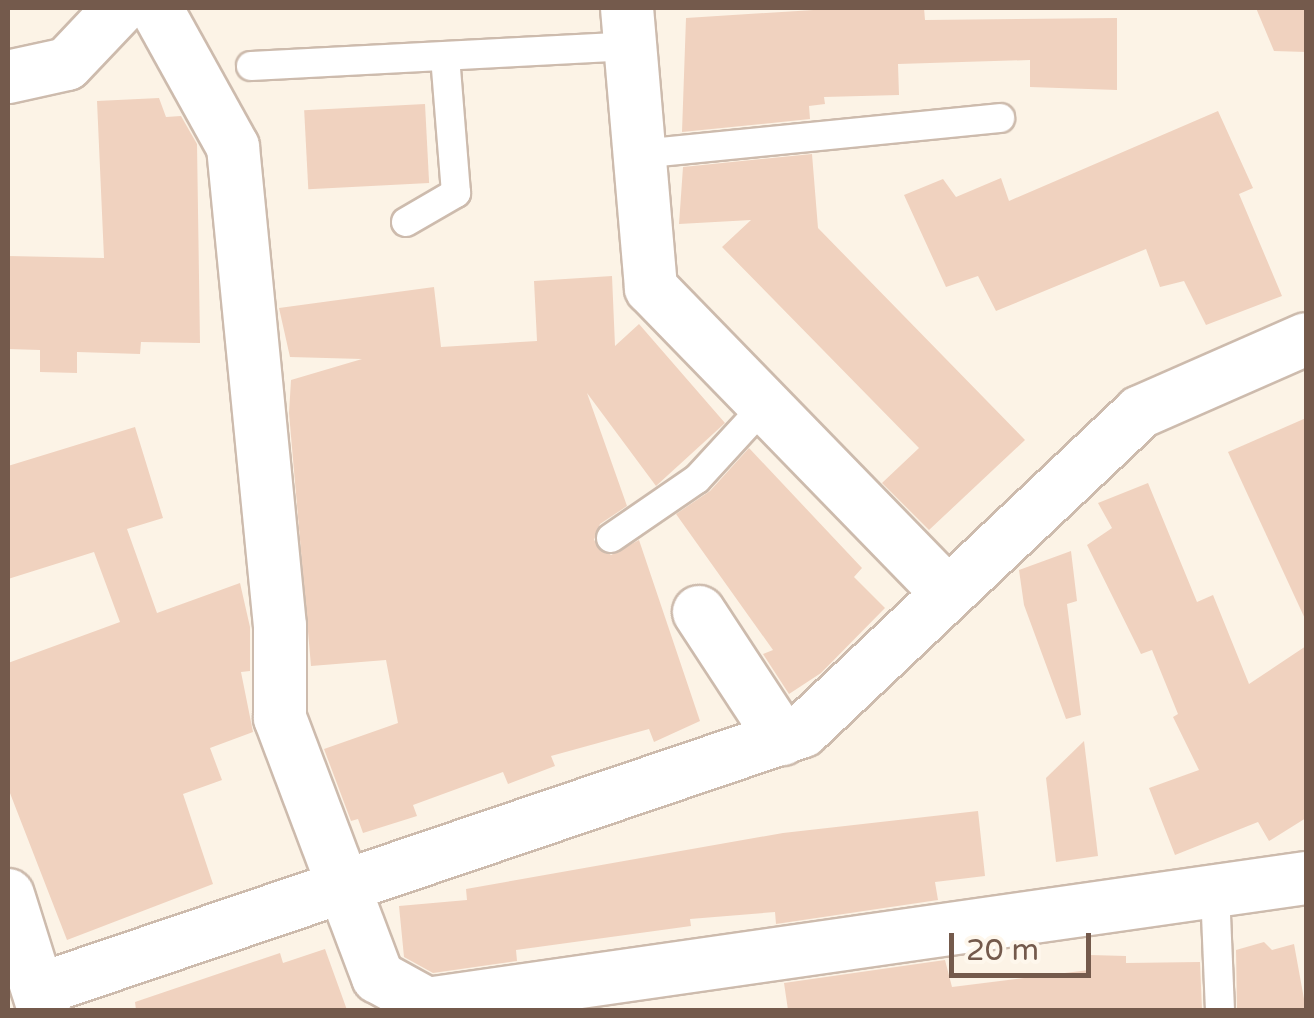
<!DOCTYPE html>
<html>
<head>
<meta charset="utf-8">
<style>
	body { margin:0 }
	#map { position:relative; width:1314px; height:1018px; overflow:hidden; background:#fcf3e6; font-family:"Varela Round",sans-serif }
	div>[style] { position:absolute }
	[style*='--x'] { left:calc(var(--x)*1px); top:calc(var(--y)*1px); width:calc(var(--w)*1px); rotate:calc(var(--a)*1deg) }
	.building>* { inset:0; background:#f0d2bf; transform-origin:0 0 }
	.roads { filter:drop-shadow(2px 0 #cdbbad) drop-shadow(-2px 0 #cdbbad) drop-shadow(0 2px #cdbbad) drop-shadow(0 -2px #cdbbad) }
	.service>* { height:28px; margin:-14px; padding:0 14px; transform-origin:14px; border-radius:14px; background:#fff }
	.minor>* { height:52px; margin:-26px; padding:0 26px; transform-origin:26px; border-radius:26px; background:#fff }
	span { translate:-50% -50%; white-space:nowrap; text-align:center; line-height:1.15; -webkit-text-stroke:8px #fef7ec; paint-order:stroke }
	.frame { position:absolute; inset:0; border:10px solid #745a4c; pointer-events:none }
	.scale { position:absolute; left:949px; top:933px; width:142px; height:45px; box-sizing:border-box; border:5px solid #745a4c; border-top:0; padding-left:12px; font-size:30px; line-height:35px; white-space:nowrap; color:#745a4c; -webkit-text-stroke:8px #fef7ec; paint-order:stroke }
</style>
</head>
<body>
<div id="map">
	<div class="building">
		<div style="clip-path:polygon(845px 8px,924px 8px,925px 20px,1117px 18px,1117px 90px,1030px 87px,1030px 60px,898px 64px,899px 95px,824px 97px,825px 104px,809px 106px,810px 119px,682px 132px,686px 18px)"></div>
		<div style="clip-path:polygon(1256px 8px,1306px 8px,1306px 52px,1274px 51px)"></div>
		<div style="clip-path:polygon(159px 98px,166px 117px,181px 116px,197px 144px,200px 343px,141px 342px,140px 354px,77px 352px,77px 373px,40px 372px,40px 350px,8px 349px,8px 256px,104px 258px,97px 101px)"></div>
		<div style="left:425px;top:104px;width:79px;height:121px;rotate:87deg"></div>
		<div style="clip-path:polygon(1218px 111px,1253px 188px,1239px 194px,1282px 296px,1206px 325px,1184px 281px,1160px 287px,1146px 249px,996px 311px,978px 276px,946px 287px,904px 195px,943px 179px,956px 197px,1001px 178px,1009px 201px)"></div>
		<div style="clip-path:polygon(812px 154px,818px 228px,1025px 440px,929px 530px,882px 483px,919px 448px,722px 247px,751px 220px,679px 224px,683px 167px)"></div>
		<div style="clip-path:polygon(612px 276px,615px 346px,639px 324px,725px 423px,656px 486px,587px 393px,627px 506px,600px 524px,594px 540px,611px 555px,639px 540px,700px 721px,654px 742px,649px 729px,551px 756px,555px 766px,508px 784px,503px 772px,413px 805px,417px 816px,363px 833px,358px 819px,351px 821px,324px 749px,398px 723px,386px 660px,311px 666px,289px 413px,291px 380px,362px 359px,290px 357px,279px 308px,434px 287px,441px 347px,537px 341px,534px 281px)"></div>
		<div style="clip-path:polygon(1306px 418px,1306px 621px,1228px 452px)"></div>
		<div style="clip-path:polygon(135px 427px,163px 518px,127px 529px,157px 613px,240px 583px,250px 627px,250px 671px,241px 672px,253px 732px,210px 748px,222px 780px,183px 794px,213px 884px,67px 940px,8px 788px,8px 663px,120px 622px,94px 552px,8px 579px,8px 466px)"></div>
		<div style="clip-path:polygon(749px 448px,862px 568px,854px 577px,885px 608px,821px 673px,789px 694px,763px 654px,773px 650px,676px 514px,710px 491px)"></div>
		<div style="clip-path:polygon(1148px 483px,1197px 602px,1213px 595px,1249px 684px,1306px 646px,1306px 818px,1269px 841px,1258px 822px,1175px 855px,1149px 788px,1199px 770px,1173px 717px,1178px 714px,1152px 650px,1141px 654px,1087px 545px,1112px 528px,1098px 503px)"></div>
		<div style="clip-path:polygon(1071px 551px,1077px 601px,1067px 604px,1081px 715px,1066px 719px,1024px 605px,1019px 570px)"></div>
		<div style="clip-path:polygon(1084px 741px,1098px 856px,1056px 862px,1046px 778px)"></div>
		<div style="clip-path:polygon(978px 811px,985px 876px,935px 882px,938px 900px,776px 924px,775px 912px,690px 919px,691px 926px,516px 950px,517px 961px,433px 973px,404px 957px,399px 906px,467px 900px,466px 889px,783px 833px)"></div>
		<div style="clip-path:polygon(1264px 942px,1272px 950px,1294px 944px,1306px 1010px,1237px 1010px,1236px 950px)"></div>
		<div style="clip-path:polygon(325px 949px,347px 1010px,136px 1010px,135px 1002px,280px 953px,283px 963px)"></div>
		<div style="clip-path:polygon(1090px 955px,1126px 956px,1126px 963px,1200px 962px,1202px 1010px,788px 1010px,784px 983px,945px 960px,952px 987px,1089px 970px)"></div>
	</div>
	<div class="roads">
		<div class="service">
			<div style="--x:251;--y:66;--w:380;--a:-3"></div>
			<div style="--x:640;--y:154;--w:362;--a:-5.7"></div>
			<div style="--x:406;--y:222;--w:58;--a:-30.1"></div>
			<div style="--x:456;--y:193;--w:137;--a:-94.6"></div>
			<div style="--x:611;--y:538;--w:104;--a:-34.5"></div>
			<div style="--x:697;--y:479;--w:100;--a:-47.4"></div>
			<div style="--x:1215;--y:891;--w:119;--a:87.6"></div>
		</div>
		<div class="minor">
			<div style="--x:156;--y:8;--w:159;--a:61"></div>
			<div style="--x:233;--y:147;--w:481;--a:84.4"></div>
			<div style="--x:280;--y:626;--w:92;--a:90"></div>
			<div style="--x:280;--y:718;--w:277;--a:69.3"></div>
			<div style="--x:378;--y:977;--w:56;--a:28.9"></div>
			<div style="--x:427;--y:1004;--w:888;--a:-8.16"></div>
			<div style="--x:627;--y:8;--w:281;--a:85.1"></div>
			<div style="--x:651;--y:288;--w:421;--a:45.8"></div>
			<div style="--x:8;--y:77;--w:60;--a:-12.4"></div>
			<div style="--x:67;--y:64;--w:77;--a:-46.6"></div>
			<div style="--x:699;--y:612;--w:152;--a:56.8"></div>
			<div style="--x:8;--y:895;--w:121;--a:72.6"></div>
			<div style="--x:41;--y:989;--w:804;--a:-18.71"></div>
			<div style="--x:803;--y:731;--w:464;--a:-43.4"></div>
			<div style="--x:1140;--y:412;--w:181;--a:-23.7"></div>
		</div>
	</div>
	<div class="frame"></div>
	<div class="scale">20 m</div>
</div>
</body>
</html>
